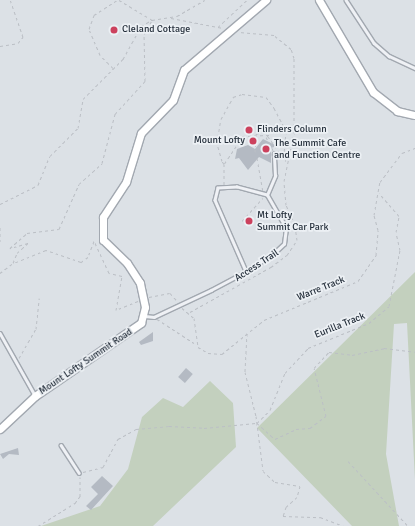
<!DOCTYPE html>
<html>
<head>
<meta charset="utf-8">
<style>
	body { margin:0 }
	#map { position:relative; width:415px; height:526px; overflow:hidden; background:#dce1e6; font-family:Signika,sans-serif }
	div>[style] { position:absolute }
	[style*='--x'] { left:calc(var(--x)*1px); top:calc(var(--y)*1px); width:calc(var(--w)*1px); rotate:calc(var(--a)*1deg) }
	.green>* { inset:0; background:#c3d0be }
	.building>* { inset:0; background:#b4bac3; transform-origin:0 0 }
	.path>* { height:1px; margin-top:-0.5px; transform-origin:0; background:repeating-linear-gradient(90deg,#bbbfc5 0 3px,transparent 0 6px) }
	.roads { filter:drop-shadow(1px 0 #a2a8b0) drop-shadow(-1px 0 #a2a8b0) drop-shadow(0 1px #a2a8b0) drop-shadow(0 -1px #a2a8b0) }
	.lane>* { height:2.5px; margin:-1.25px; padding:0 1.25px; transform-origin:1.25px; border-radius:1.25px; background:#eff1f5 }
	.secondary>* { height:7px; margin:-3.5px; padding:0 3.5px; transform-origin:3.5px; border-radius:3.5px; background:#fff }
	.dots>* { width:11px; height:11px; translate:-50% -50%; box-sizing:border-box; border:2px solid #ecf0f4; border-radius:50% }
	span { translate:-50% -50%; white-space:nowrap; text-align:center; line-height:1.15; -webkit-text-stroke:3.5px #ecf0f4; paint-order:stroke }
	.poi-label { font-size:10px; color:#26303c }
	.left { translate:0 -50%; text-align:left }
	.right { translate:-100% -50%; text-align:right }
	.street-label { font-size:10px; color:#26303c }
</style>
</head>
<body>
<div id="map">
	<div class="green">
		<div style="clip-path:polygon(415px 272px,415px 480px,407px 323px,394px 324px,386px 454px,399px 526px,352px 526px,257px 428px)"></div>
		<div style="clip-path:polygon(210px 381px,233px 403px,236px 447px,153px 526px,41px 526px,100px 506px,128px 469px,142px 417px,163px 398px,183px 407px)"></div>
	</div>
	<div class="building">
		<div style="clip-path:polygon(263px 139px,277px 146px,271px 148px,271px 163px,259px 157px,248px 170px,239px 158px,235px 159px,237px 149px,248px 145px,255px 149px)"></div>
		<div style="clip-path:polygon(153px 332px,153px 341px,141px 345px,139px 342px)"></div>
		<div style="left:186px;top:368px;width:9px;height:12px;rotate:41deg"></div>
		<div style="clip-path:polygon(18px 448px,19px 455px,9px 454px,3px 459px,0 454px)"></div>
		<div style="clip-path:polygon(102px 476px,113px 486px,91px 510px,86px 506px,98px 494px,91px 487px)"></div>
	</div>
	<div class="path">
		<div style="--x:119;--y:0;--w:39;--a:31"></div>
		<div style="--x:171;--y:18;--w:53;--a:10.9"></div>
		<div style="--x:218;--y:27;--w:40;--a:-43"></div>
		<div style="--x:0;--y:46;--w:18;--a:-9"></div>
		<div style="--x:18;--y:43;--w:8;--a:-50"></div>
		<div style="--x:23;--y:37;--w:39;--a:-109"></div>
		<div style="--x:113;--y:68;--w:18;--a:-135"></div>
		<div style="--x:100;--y:55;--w:28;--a:-113"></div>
		<div style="--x:89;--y:29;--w:15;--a:-70"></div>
		<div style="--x:94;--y:15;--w:27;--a:-33"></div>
		<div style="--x:269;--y:135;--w:26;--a:178"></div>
		<div style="--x:243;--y:136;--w:34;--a:124"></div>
		<div style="--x:224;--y:164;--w:4;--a:-124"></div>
		<div style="--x:222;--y:161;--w:19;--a:-106"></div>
		<div style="--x:217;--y:143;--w:24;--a:-81"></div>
		<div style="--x:221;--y:119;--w:25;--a:-61"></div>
		<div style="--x:233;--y:97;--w:9;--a:-18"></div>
		<div style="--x:242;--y:94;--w:24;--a:7"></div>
		<div style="--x:266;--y:97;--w:14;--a:54"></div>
		<div style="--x:274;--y:108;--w:26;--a:62"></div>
		<div style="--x:286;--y:131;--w:25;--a:95"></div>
		<div style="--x:266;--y:137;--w:15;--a:62"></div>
		<div style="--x:255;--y:152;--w:18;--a:-87"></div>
		<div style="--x:256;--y:134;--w:9;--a:-21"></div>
		<div style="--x:264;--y:131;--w:37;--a:54"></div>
		<div style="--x:257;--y:158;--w:34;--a:80"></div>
		<div style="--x:224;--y:185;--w:21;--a:-90"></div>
		<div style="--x:0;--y:204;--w:42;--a:-26.6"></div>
		<div style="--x:38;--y:185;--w:31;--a:-68"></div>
		<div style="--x:50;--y:156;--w:40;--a:-45"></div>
		<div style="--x:78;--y:128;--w:29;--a:-80"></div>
		<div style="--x:83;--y:99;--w:57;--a:-45"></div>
		<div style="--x:123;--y:59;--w:38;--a:-61"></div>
		<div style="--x:141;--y:26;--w:13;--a:-29"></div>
		<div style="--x:152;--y:20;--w:25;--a:-9"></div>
		<div style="--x:177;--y:16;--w:32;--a:-30"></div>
		<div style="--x:242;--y:221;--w:31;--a:-48"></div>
		<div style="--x:0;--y:227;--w:17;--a:90"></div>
		<div style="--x:0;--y:273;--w:15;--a:-37"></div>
		<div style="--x:149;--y:297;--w:21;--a:-11"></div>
		<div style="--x:170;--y:293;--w:12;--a:48"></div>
		<div style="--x:138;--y:301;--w:24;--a:158"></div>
		<div style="--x:116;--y:310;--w:35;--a:-80"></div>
		<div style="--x:122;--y:276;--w:13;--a:-167"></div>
		<div style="--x:109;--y:273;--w:35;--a:-115"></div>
		<div style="--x:94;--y:241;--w:17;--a:111"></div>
		<div style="--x:88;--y:257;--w:9;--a:144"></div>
		<div style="--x:81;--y:262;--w:37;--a:-161"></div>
		<div style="--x:46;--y:250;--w:35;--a:158"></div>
		<div style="--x:13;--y:263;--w:11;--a:-68"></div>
		<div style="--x:17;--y:253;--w:15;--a:-42"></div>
		<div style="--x:28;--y:243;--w:19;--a:164"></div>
		<div style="--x:10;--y:248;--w:23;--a:-41"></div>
		<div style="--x:27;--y:233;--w:32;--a:-7"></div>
		<div style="--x:59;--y:229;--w:49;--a:-66"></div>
		<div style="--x:79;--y:184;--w:31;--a:-42"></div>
		<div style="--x:102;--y:163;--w:51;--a:-75.1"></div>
		<div style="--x:115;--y:114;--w:45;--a:-47.7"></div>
		<div style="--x:145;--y:81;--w:47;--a:-91.2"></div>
		<div style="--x:144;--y:34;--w:16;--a:-60"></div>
		<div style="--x:182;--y:308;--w:16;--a:40"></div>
		<div style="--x:194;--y:318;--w:29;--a:82"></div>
		<div style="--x:198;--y:347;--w:12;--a:31"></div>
		<div style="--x:208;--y:353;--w:14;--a:4"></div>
		<div style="--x:222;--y:354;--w:54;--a:-39"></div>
		<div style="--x:264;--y:320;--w:102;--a:-22.5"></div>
		<div style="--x:358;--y:281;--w:32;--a:-55"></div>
		<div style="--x:376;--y:255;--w:25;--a:-85"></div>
		<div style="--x:378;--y:230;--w:16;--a:-105"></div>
		<div style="--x:374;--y:215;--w:34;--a:-80"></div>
		<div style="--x:380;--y:182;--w:36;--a:-53"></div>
		<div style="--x:402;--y:153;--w:14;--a:-21"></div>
		<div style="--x:190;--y:312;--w:93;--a:-29.1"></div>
		<div style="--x:271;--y:267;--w:20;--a:-37"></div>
		<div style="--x:287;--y:255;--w:18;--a:-56"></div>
		<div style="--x:297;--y:240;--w:15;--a:-98"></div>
		<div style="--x:295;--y:225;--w:22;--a:-114"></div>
		<div style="--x:286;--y:205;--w:24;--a:-95"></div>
		<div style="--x:284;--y:181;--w:49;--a:-78.2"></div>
		<div style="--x:294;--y:133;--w:75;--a:-90"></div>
		<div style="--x:294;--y:58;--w:9;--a:-108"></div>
		<div style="--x:291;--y:49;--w:22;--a:-141"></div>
		<div style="--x:274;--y:35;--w:35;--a:-175"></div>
		<div style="--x:157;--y:319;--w:44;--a:33"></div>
		<div style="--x:247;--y:333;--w:39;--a:93"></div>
		<div style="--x:245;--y:372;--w:45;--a:76"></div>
		<div style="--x:256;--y:416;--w:55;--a:82.7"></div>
		<div style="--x:263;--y:471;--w:16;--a:43"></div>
		<div style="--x:275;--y:482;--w:25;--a:9"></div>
		<div style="--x:300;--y:486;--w:11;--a:105"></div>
		<div style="--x:297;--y:497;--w:15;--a:138"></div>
		<div style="--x:286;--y:507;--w:9;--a:108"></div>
		<div style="--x:283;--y:516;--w:37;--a:2"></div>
		<div style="--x:320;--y:517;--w:25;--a:21"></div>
		<div style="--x:19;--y:358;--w:34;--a:-60"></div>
		<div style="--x:36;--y:329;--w:31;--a:-84"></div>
		<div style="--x:257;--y:423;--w:18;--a:-45"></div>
		<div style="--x:270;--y:410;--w:40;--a:-68"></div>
		<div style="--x:285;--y:373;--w:34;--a:-47"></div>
		<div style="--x:308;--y:348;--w:66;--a:-22.3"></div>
		<div style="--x:369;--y:323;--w:26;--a:-40"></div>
		<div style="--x:389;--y:306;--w:57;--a:-78.9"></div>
		<div style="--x:400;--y:250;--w:18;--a:-103"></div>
		<div style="--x:396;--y:232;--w:16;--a:-79"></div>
		<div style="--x:399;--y:216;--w:30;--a:-131"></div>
		<div style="--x:257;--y:423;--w:24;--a:42"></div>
		<div style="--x:275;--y:439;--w:23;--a:-25"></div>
		<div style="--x:296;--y:429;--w:14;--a:-4"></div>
		<div style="--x:310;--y:428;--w:20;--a:-37"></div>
		<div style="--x:326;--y:416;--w:49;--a:-104"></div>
		<div style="--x:314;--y:368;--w:22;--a:-47"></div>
		<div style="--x:329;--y:352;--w:23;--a:7"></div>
		<div style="--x:352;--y:355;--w:33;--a:-12"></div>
		<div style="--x:384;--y:348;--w:31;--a:7"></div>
		<div style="--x:348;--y:461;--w:88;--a:47.3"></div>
		<div style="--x:83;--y:472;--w:21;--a:-14"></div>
		<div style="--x:103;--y:467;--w:32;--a:-62"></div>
		<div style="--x:118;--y:439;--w:21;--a:-29"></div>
		<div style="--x:136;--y:429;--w:33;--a:-5"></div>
		<div style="--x:169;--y:426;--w:35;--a:3"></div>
		<div style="--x:204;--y:428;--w:52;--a:-5.5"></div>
		<div style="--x:38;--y:526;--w:44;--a:-31.9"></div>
		<div style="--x:75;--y:503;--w:9;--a:-54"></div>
		<div style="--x:80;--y:496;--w:19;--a:-90"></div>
	</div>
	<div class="roads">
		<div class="lane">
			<div style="--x:346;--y:0;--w:51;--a:56.9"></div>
			<div style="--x:374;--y:43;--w:20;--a:41"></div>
			<div style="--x:389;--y:56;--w:29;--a:25"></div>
			<div style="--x:267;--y:195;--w:21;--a:-67"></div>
			<div style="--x:275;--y:176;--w:22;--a:-93"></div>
			<div style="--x:145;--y:316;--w:9;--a:6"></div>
			<div style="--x:154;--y:317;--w:63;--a:-25.3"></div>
			<div style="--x:211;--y:290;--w:40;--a:-28"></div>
			<div style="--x:246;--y:271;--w:31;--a:-32"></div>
			<div style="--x:272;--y:255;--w:16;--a:-43"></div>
			<div style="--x:284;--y:244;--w:16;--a:-83"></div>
			<div style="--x:286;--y:228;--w:38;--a:-120"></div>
			<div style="--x:267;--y:195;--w:31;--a:-165"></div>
			<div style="--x:237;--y:187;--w:19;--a:177"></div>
			<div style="--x:218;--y:188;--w:12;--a:104"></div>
			<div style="--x:215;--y:200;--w:77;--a:66.4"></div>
			<div style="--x:0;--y:333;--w:71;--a:60.6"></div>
			<div style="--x:61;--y:445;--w:33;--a:57"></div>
		</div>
		<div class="secondary">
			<div style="--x:319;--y:0;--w:107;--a:59.6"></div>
			<div style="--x:373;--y:92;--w:31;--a:38"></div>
			<div style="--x:397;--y:111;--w:18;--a:13"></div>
			<div style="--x:0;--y:429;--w:48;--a:-43.3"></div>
			<div style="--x:35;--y:396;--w:129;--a:-34.6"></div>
			<div style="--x:141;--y:323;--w:16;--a:-76"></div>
			<div style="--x:145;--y:307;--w:25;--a:-102"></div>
			<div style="--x:140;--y:283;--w:24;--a:-123"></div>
			<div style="--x:127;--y:263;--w:33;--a:-136"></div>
			<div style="--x:103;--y:240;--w:23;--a:-90"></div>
			<div style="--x:103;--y:217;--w:42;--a:-56.7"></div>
			<div style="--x:126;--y:182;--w:51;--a:-73"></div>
			<div style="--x:141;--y:133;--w:46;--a:-45.9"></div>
			<div style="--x:173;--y:100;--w:32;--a:-70"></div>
			<div style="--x:184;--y:70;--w:108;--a:-40.5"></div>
		</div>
	</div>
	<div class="dots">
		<div style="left:114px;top:30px;background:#cc415d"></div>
		<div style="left:249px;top:130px;background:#cc415d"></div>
		<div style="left:253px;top:141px;background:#cc415d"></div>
		<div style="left:266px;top:149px;background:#cc415d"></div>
		<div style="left:249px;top:221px;background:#cc415d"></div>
	</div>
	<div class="poi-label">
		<span class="left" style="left:122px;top:30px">Cleland Cottage</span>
		<span class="left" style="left:257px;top:130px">Flinders Column</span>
		<span class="right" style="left:245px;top:141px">Mount Lofty</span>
		<span class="left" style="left:274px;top:149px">The Summit Cafe<br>and Function Centre</span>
		<span class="left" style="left:257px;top:221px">Mt Lofty<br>Summit Car Park</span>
	</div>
	<div class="street-label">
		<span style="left:257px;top:266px;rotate:-33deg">Access Trail</span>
		<span style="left:321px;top:289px;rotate:-22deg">Warre Track</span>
		<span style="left:340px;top:326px;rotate:-22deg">Eurilla Track</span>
		<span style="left:86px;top:362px;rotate:-34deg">Mount Lofty Summit Road</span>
	</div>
</div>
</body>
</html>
